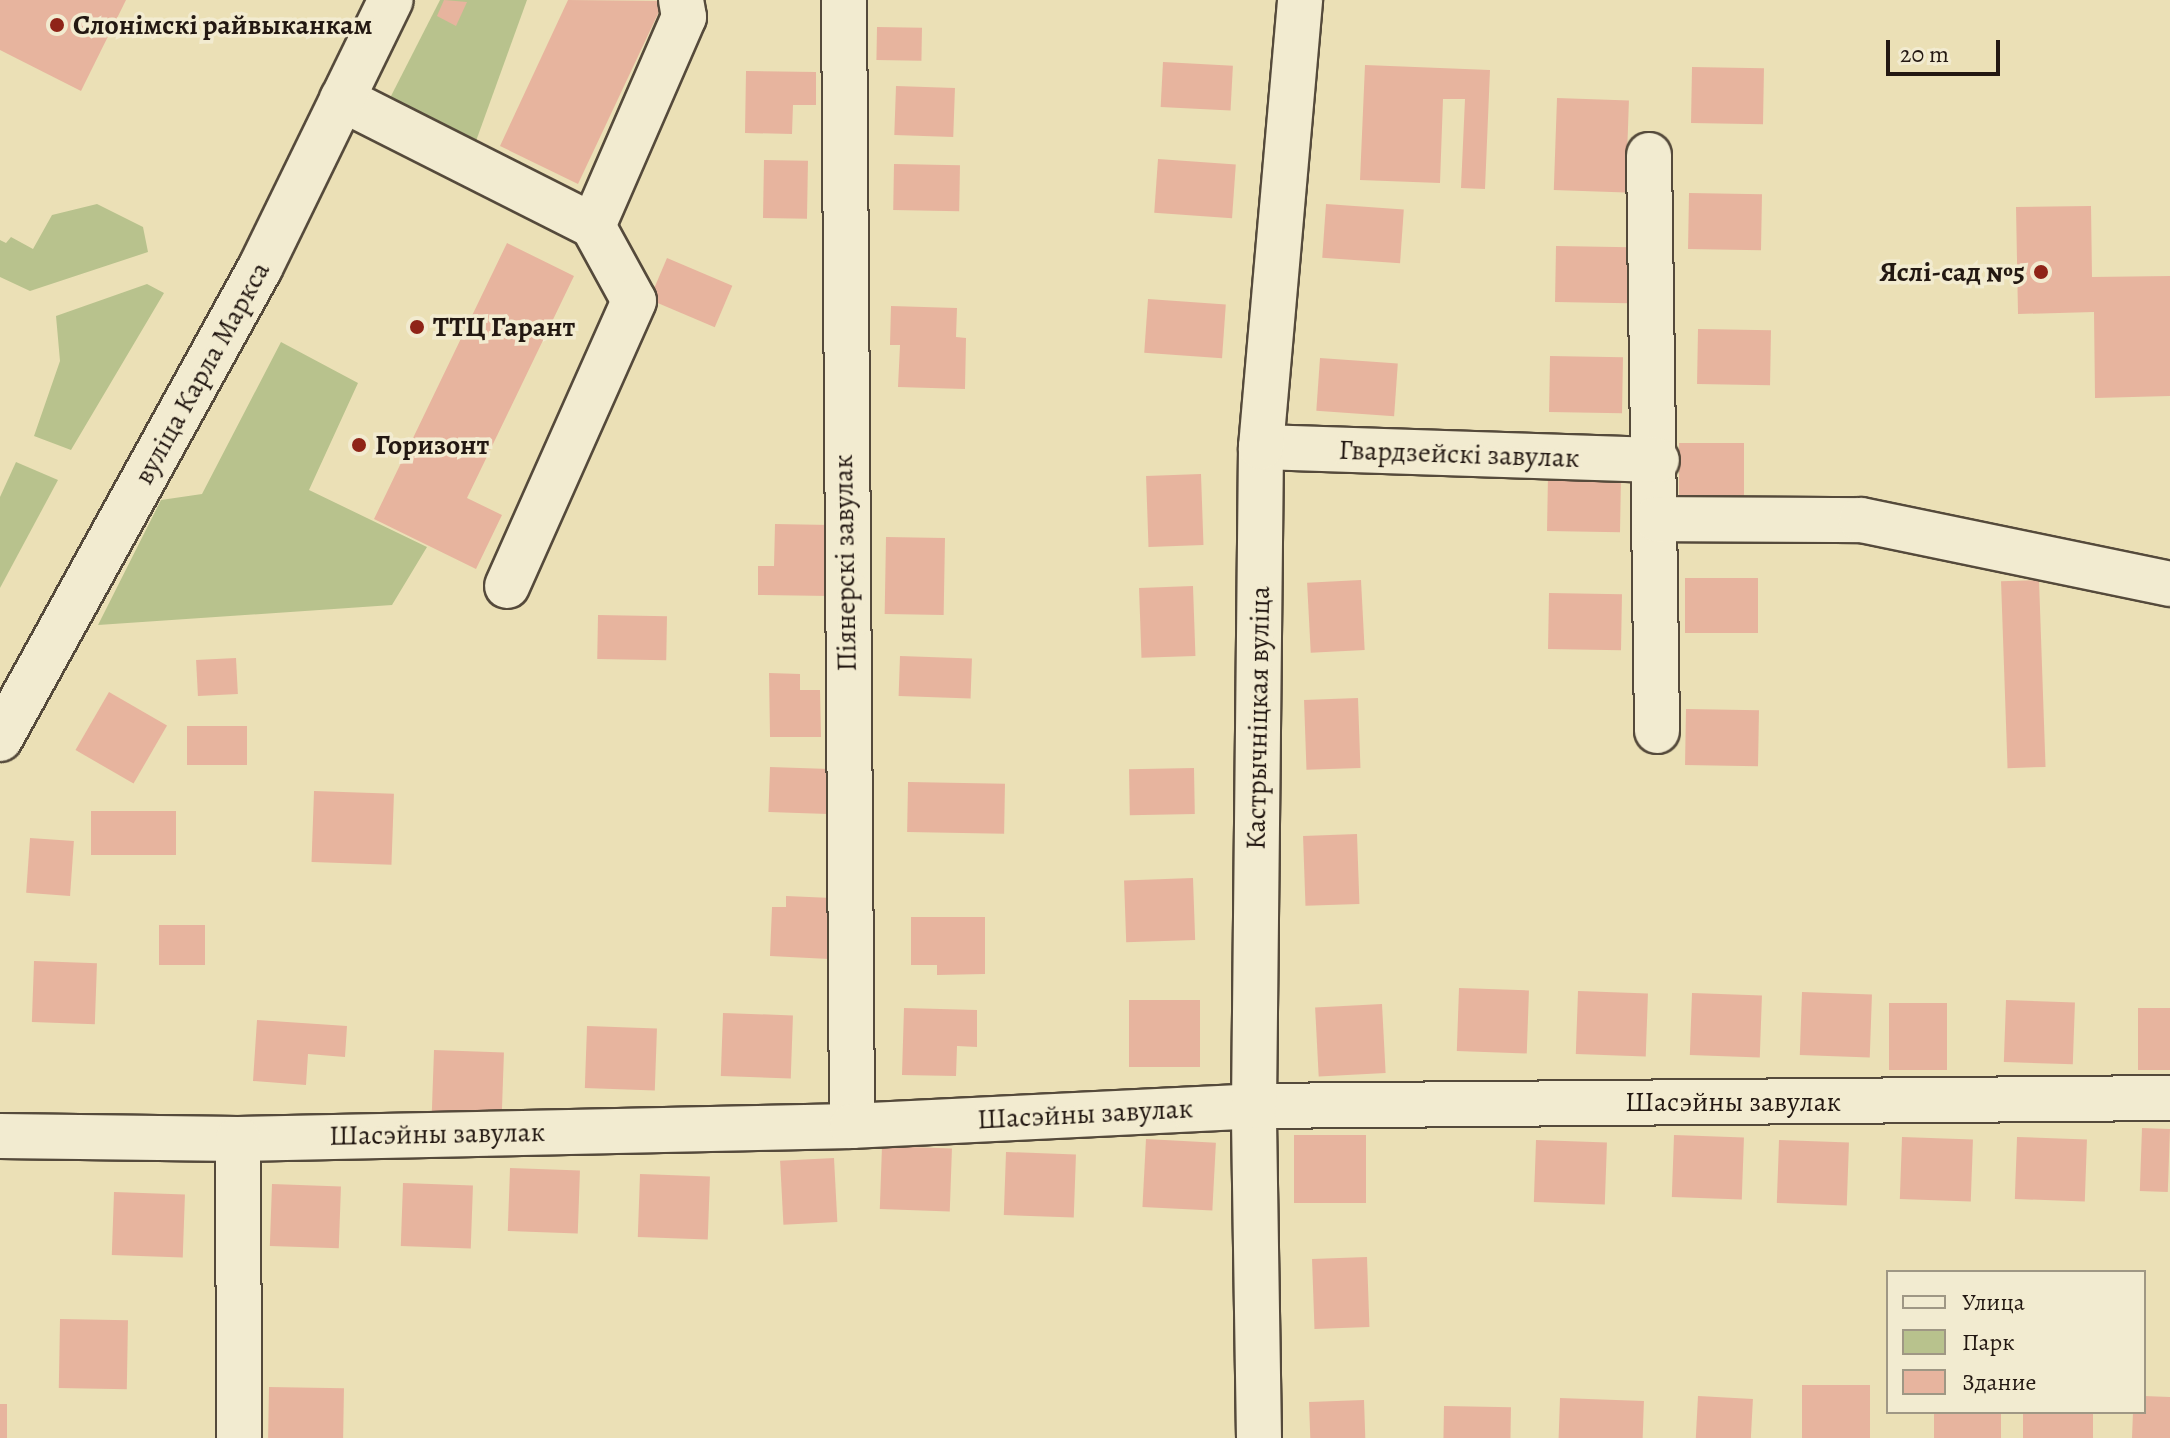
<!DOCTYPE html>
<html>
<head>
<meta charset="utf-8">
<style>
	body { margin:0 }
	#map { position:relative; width:2170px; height:1438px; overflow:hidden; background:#ebe0b6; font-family:Alegreya,serif }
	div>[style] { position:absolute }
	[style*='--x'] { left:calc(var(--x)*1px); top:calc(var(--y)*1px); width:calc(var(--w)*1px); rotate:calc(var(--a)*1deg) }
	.green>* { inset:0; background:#b8c28d }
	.building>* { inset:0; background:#e7b49e; transform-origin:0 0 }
	.roads { filter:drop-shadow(2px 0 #554a3b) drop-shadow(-2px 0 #554a3b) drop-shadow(0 2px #554a3b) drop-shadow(0 -2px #554a3b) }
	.minor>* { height:44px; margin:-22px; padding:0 22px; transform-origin:22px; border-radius:22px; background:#f2ebd0 }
	.dots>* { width:22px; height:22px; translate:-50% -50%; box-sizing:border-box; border:4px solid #f2ebd0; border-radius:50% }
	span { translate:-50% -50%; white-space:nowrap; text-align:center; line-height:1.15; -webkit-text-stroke:7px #f2ebd0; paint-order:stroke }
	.poi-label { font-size:28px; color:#231812; font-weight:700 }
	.left { translate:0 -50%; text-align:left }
	.right { translate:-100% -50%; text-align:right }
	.street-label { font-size:28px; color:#231812 }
	.legend { position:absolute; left:1886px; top:1270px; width:260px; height:144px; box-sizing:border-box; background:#f2ebd0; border:2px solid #9f9784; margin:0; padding:10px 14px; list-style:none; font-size:24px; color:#231812 }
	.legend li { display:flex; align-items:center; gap:16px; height:40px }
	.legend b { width:40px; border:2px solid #9f9784 }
	.scale { position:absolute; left:1886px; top:40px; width:114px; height:36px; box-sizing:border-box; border:4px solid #231812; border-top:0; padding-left:10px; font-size:24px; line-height:28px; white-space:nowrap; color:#231812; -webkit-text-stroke:6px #f2ebd0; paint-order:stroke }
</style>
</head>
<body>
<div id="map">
	<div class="green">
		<div style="clip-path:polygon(440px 0,527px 0,476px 141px,390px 98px)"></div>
		<div style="clip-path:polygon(97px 204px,143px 227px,148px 252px,30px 291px,0 277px,0 240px,6px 243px,11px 237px,33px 249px,52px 215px)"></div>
		<div style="clip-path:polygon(147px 284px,164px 293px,71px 450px,34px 436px,60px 361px,56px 316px)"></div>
		<div style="clip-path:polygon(281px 342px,358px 383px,309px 490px,427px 547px,392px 605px,98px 625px,161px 500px,202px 494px)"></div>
		<div style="clip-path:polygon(16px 462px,58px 480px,0 588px,0 497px)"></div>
	</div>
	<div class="building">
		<div style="clip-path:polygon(0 0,126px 0,81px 91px,0 50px)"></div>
		<div style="clip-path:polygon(444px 0,467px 2px,456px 26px,437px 16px)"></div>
		<div style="clip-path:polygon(568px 0,664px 1px,578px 184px,500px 146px)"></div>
		<div style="left:877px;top:27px;width:45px;height:33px;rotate:1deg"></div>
		<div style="left:1163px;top:62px;width:70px;height:45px;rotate:3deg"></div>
		<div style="clip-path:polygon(1365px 65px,1490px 70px,1485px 189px,1461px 188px,1465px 99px,1443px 99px,1440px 183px,1360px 180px)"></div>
		<div style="left:1692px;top:67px;width:72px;height:56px;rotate:1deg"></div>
		<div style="clip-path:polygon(746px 71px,816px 72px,816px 105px,793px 105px,792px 134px,745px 133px)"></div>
		<div style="left:896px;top:86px;width:59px;height:49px;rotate:2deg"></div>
		<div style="left:1557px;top:98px;width:72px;height:92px;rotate:2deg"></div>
		<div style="left:1158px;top:159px;width:78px;height:54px;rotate:4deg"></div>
		<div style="left:764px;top:160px;width:44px;height:58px;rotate:1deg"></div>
		<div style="left:894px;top:164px;width:66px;height:46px;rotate:1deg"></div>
		<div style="left:1689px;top:193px;width:73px;height:56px;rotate:1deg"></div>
		<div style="left:1326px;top:204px;width:78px;height:54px;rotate:4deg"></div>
		<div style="clip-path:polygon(2091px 206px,2092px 277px,2170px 276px,2170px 396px,2095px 398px,2094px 312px,2018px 314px,2016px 207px)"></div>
		<div style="clip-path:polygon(507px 243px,574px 276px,467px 498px,502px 515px,476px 569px,374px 519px)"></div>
		<div style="left:1556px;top:246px;width:74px;height:56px;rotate:1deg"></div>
		<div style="left:667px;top:258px;width:71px;height:45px;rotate:23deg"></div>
		<div style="left:1148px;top:299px;width:78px;height:54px;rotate:4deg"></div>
		<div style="clip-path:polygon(891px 306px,957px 308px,956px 337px,966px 338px,965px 389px,898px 387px,900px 345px,890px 345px)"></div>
		<div style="left:1698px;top:329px;width:73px;height:55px;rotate:1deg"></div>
		<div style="left:1550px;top:356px;width:73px;height:56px;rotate:1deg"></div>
		<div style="left:1320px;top:358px;width:78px;height:53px;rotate:4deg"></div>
		<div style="left:1679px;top:443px;width:65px;height:62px"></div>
		<div style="left:1201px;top:474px;width:71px;height:55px;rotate:88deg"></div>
		<div style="left:1548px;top:475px;width:73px;height:56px;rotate:1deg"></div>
		<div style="clip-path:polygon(775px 524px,831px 525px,830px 596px,758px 595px,758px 566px,774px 566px)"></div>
		<div style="left:886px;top:537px;width:59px;height:77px;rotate:1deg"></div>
		<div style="left:1685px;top:578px;width:73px;height:55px"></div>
		<div style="left:1361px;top:580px;width:70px;height:54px;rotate:87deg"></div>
		<div style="left:2039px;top:580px;width:187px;height:38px;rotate:88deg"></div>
		<div style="left:1193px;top:586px;width:70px;height:54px;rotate:88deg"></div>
		<div style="left:1549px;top:593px;width:73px;height:56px;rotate:1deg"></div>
		<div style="left:598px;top:615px;width:69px;height:44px;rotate:1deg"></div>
		<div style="left:900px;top:656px;width:72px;height:40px;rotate:2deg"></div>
		<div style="left:236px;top:658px;width:36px;height:40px;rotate:87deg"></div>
		<div style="clip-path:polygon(769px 673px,800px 674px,800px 690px,820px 690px,821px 737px,770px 737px)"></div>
		<div style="left:109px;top:692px;width:67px;height:67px;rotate:30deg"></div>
		<div style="left:1358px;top:698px;width:70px;height:54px;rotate:88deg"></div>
		<div style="left:1686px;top:709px;width:73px;height:56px;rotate:1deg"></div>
		<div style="left:247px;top:726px;width:39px;height:60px;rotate:90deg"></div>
		<div style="left:770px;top:767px;width:60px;height:45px;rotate:2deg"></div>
		<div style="left:1194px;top:768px;width:46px;height:65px;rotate:89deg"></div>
		<div style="left:908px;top:782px;width:97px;height:50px;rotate:1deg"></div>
		<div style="left:314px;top:791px;width:80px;height:71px;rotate:2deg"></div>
		<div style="left:91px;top:811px;width:85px;height:44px"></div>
		<div style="left:1357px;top:834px;width:70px;height:54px;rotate:88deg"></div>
		<div style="left:30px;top:838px;width:44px;height:55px;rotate:4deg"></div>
		<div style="left:1193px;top:878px;width:62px;height:69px;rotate:88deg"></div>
		<div style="clip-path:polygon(786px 896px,832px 898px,829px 959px,770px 956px,772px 907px,786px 907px)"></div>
		<div style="clip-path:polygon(911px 917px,985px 917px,985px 974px,937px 975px,937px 965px,911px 965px)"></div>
		<div style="left:159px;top:925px;width:46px;height:40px"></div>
		<div style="left:34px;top:961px;width:63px;height:61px;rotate:2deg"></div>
		<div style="left:1459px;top:988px;width:70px;height:63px;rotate:2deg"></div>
		<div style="left:1578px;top:991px;width:70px;height:63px;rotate:2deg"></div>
		<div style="left:1802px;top:992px;width:70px;height:63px;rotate:2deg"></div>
		<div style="left:1692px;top:993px;width:70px;height:62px;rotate:2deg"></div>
		<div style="left:1200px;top:1000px;width:67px;height:71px;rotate:90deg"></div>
		<div style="left:2006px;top:1000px;width:69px;height:62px;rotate:2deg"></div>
		<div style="left:1889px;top:1003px;width:58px;height:67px"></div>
		<div style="left:1382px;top:1004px;width:69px;height:67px;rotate:87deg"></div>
		<div style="clip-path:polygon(904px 1008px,977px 1010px,977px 1047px,957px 1046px,956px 1076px,902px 1075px)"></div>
		<div style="left:2138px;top:1008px;width:32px;height:62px"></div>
		<div style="left:723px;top:1013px;width:70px;height:63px;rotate:2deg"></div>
		<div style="clip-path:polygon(257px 1020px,347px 1026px,345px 1057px,308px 1054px,306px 1085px,253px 1081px)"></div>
		<div style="left:587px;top:1026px;width:70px;height:62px;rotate:2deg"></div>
		<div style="left:434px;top:1050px;width:70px;height:62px;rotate:2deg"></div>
		<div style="left:2142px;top:1128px;width:28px;height:63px;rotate:2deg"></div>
		<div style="left:1294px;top:1135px;width:72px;height:68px"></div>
		<div style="left:1674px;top:1135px;width:70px;height:62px;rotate:2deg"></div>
		<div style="left:1902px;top:1137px;width:71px;height:62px;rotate:2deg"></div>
		<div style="left:2017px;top:1137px;width:70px;height:62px;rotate:2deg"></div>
		<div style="left:1146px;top:1139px;width:70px;height:68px;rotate:3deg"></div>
		<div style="left:1536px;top:1140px;width:71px;height:62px;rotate:2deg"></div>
		<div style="left:1779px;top:1140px;width:70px;height:63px;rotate:2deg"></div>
		<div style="left:882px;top:1146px;width:70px;height:63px;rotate:2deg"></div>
		<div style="left:1006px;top:1152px;width:70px;height:63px;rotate:2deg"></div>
		<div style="left:834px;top:1158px;width:64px;height:54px;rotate:87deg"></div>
		<div style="left:510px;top:1168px;width:70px;height:63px;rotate:2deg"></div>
		<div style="left:640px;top:1174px;width:70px;height:63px;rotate:2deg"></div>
		<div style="left:403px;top:1183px;width:70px;height:63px;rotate:2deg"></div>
		<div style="left:272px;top:1184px;width:69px;height:62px;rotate:2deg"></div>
		<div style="left:114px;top:1192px;width:71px;height:63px;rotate:2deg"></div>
		<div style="left:1367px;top:1257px;width:70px;height:55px;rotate:88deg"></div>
		<div style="left:60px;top:1319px;width:68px;height:69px;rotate:1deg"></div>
		<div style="left:1802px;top:1385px;width:68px;height:53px"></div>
		<div style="left:269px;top:1387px;width:75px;height:51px;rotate:1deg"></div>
		<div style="left:1698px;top:1396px;width:55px;height:42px;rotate:3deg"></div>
		<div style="clip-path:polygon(2144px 1396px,2170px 1397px,2170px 1438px,2132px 1438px,2133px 1412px,2144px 1412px)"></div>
		<div style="left:1560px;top:1398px;width:84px;height:40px;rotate:2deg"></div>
		<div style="left:1364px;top:1400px;width:38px;height:55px;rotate:88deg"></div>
		<div style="left:0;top:1404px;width:7px;height:34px"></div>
		<div style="left:1444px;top:1406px;width:67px;height:32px;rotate:1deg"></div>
		<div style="left:1934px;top:1412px;width:67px;height:26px"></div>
		<div style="left:2023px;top:1412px;width:70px;height:26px"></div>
	</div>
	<div class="roads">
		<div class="minor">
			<div style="--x:844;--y:0;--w:1126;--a:89.59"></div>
			<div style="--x:342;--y:99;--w:281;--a:26.8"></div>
			<div style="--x:593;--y:226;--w:85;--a:61.3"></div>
			<div style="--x:634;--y:301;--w:312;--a:114"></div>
			<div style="--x:1649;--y:155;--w:576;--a:89.2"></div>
			<div style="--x:593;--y:226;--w:228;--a:-66.5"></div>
			<div style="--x:684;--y:17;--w:17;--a:-100"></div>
			<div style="--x:1261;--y:447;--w:396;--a:1.9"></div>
			<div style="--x:1656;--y:519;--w:205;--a:0.3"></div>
			<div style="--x:1861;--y:520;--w:316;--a:11.7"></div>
			<div style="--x:0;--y:739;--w:538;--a:-61.1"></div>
			<div style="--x:260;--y:268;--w:298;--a:-64"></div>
			<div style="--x:0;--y:1136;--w:238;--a:0.7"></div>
			<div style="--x:238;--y:1139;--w:614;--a:-1.21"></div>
			<div style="--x:852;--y:1126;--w:402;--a:-2.8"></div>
			<div style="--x:1254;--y:1106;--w:916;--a:-0.5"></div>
			<div style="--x:238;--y:1139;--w:299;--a:89.8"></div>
			<div style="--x:1259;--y:1438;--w:332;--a:-90.9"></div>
			<div style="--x:1254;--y:1106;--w:659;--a:-89.39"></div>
			<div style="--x:1261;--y:447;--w:449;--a:-85"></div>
		</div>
	</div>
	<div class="dots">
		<div style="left:57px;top:25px;background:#8f2418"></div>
		<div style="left:2041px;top:272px;background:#8f2418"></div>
		<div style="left:417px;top:327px;background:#8f2418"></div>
		<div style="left:359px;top:445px;background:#8f2418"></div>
	</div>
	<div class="poi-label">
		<span class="left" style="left:73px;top:25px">Слонімскі райвыканкам</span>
		<span class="right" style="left:2025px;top:272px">Яслі-сад №5</span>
		<span class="left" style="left:433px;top:327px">ТТЦ Гарант</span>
		<span class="left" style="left:375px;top:445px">Горизонт</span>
	</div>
	<div class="street-label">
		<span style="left:202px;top:373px;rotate:-61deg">вуліца Карла Маркса</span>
		<span style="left:1459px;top:454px;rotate:2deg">Гвардзейскі завулак</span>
		<span style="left:845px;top:563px;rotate:-91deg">Піянерскі завулак</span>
		<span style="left:1258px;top:718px;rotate:-89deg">Кастрычніцкая вуліца</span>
		<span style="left:1733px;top:1102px">Шасэйны завулак</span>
		<span style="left:1085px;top:1114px;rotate:-3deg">Шасэйны завулак</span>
		<span style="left:437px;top:1134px;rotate:-1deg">Шасэйны завулак</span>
	</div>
	<ul class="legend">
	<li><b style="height:10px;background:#f2ebd0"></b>Улица</li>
	<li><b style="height:22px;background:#b8c28d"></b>Парк</li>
	<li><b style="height:22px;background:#e7b49e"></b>Здание</li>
	</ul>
	<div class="scale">20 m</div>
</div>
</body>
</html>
